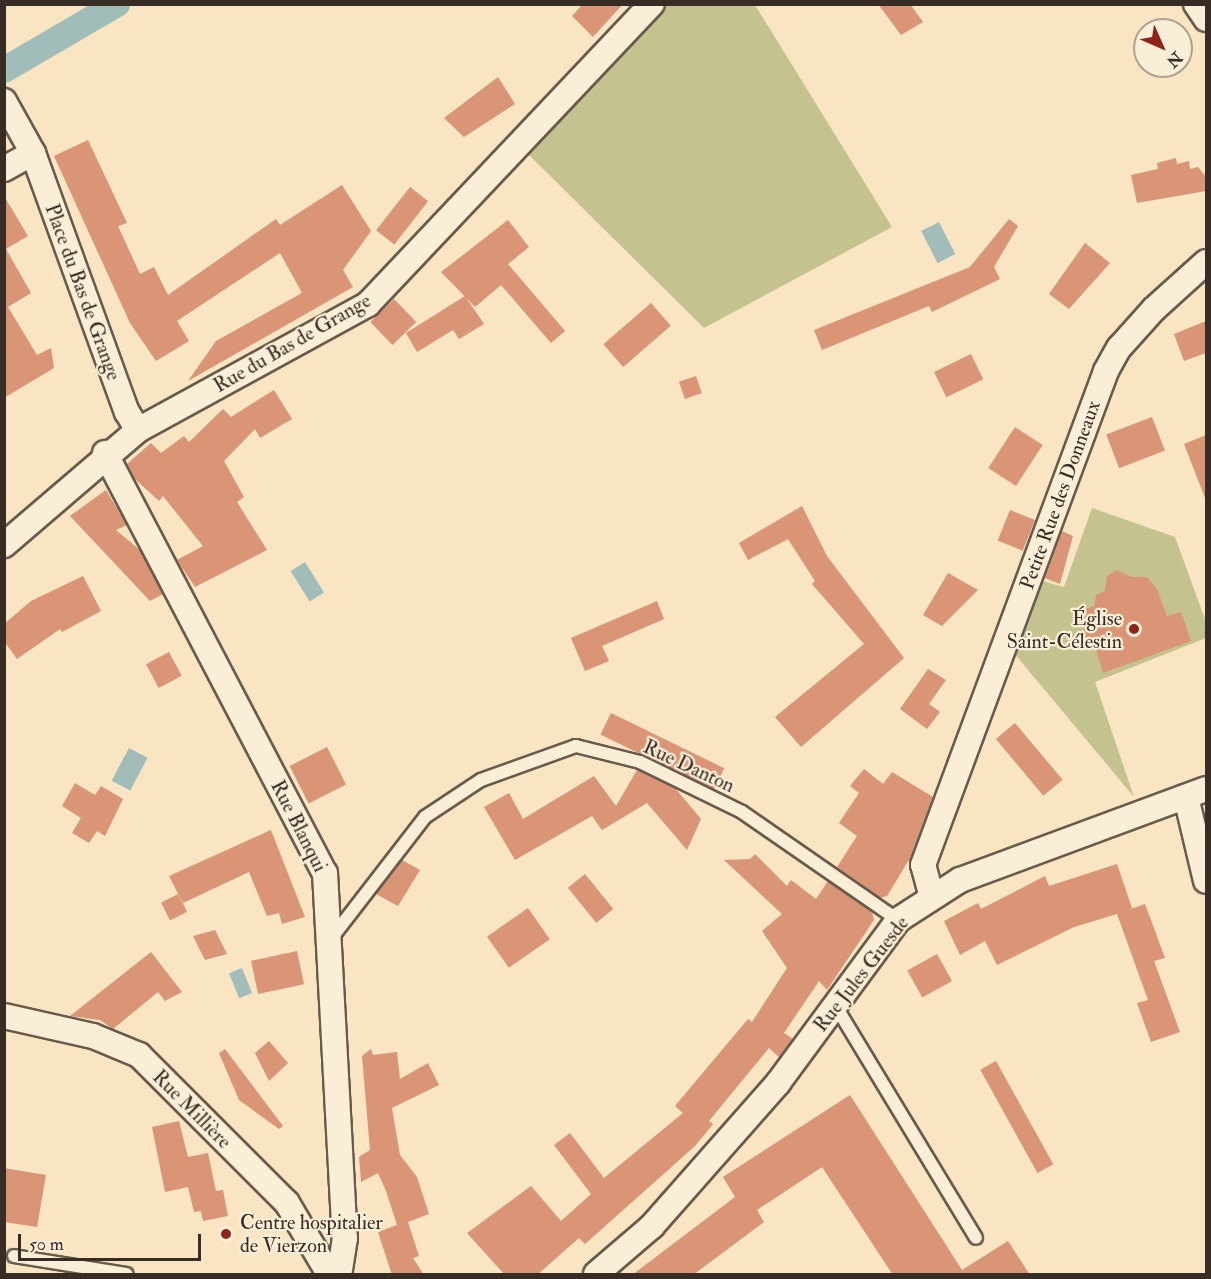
<!DOCTYPE html>
<html>
<head>
<meta charset="utf-8">
<style>
	body { margin:0 }
	#map { position:relative; width:1211px; height:1279px; overflow:hidden; background:#f9e5c2; font-family:"IM FELL Double Pica",serif }
	div>[style] { position:absolute }
	[style*='--x'] { left:calc(var(--x)*1px); top:calc(var(--y)*1px); width:calc(var(--w)*1px); rotate:calc(var(--a)*1deg) }
	.green>* { inset:0; background:#c4c38f }
	.water>* { inset:0; background:#a0bdba; transform-origin:0 0 }
	.canal>* { height:26px; margin:-13px; padding:0 13px; transform-origin:13px; border-radius:13px; background:#a0bdba }
	.building>* { inset:0; background:#da9577; transform-origin:0 0 }
	.roads { filter:drop-shadow(2px 0 #685b4c) drop-shadow(-2px 0 #685b4c) drop-shadow(0 2px #685b4c) drop-shadow(0 -2px #685b4c) }
	.service>* { height:12px; margin:-6px; padding:0 6px; transform-origin:6px; border-radius:6px; background:#fbeed7 }
	.minor>* { height:24px; margin:-12px; padding:0 12px; transform-origin:12px; border-radius:12px; background:#fbeed7 }
	.dots>* { width:16px; height:16px; translate:-50% -50%; box-sizing:border-box; border:3px solid #fbeed7; border-radius:50% }
	span { translate:-50% -50%; white-space:nowrap; text-align:center; line-height:1.15; -webkit-text-stroke:4.5px #fbeed7; paint-order:stroke }
	.street-label { font-size:20px; color:#372d25 }
	.poi-label { font-size:20px; color:#372d25 }
	.right { translate:-100% -50%; text-align:right }
	.left { translate:0 -50%; text-align:left }
	.frame { position:absolute; inset:0; border:6px solid #372d25; pointer-events:none }
	.north { position:absolute; left:1133px; top:18px; width:60px; height:60px; box-sizing:border-box; background:#fbeed7; border:2px solid #ada190; border-radius:50%; rotate:135deg; font-size:16px; font-weight:700; line-height:24px; text-align:center; color:#372d25 }
	.north::after { content:''; display:block; margin:auto; width:21px; height:27px; background:#8f2418; clip-path:polygon(50% 0,100% 100%,50% 72%,0 100%) }
	.scale { position:absolute; left:18px; top:1234px; width:183px; height:27px; box-sizing:border-box; border:3px solid #372d25; border-top:0; padding-left:8px; font-size:18px; line-height:21px; white-space:nowrap; color:#372d25; -webkit-text-stroke:4px #fbeed7; paint-order:stroke }
</style>
</head>
<body>
<div id="map">
	<div class="green">
		<div style="clip-path:polygon(667px 5px,755px 5px,892px 227px,704px 328px,527px 153px)"></div>
		<div style="clip-path:polygon(1092px 508px,1175px 537px,1206px 622px,1206px 638px,1095px 682px,1134px 797px,1014px 653px,1042px 581px,1064px 587px)"></div>
	</div>
	<div class="water">
		<div style="left:939px;top:222px;width:36px;height:20px;rotate:63deg"></div>
		<div style="left:305px;top:562px;width:36px;height:17px;rotate:58deg"></div>
		<div style="left:129px;top:748px;width:21px;height:37px;rotate:28deg"></div>
		<div style="left:242px;top:968px;width:27px;height:14px;rotate:68deg"></div>
	</div>
	<div class="canal">
		<div style="--x:4;--y:70;--w:131;--a:-30.3"></div>
	</div>
	<div class="building">
		<div style="clip-path:polygon(583px 4px,623px 4px,593px 37px,572px 16px)"></div>
		<div style="clip-path:polygon(878px 4px,910px 4px,923px 22px,901px 35px)"></div>
		<div style="clip-path:polygon(498px 77px,515px 104px,464px 137px,444px 118px)"></div>
		<div style="clip-path:polygon(88px 140px,127px 223px,118px 226px,140px 274px,154px 267px,168px 295px,276px 219px,280px 225px,342px 185px,371px 231px,343px 270px,353px 287px,188px 381px,216px 341px,302px 293px,280px 253px,177px 321px,189px 341px,156px 361px,130px 323px,54px 156px)"></div>
		<div style="clip-path:polygon(1176px 158px,1177px 164px,1189px 161px,1190px 169px,1198px 167px,1206px 177px,1206px 191px,1137px 203px,1131px 175px,1158px 169px,1157px 163px)"></div>
		<div style="left:410px;top:187px;width:23px;height:55px;rotate:38deg"></div>
		<div style="clip-path:polygon(4px 196px,28px 236px,6px 249px,31px 293px,8px 307px,37px 355px,51px 348px,54px 368px,4px 398px)"></div>
		<div style="clip-path:polygon(1009px 219px,1018px 226px,994px 267px,1000px 279px,932px 312px,929px 306px,822px 350px,814px 330px,970px 267px)"></div>
		<div style="clip-path:polygon(508px 220px,529px 247px,508px 264px,565px 331px,551px 343px,501px 285px,475px 307px,441px 272px)"></div>
		<div style="clip-path:polygon(1085px 243px,1110px 263px,1069px 309px,1049px 294px)"></div>
		<div style="clip-path:polygon(465px 296px,484px 324px,459px 339px,453px 330px,417px 352px,406px 333px)"></div>
		<div style="left:394px;top:299px;width:32px;height:33px;rotate:46deg"></div>
		<div style="left:651px;top:303px;width:30px;height:63px;rotate:49deg"></div>
		<div style="clip-path:polygon(1206px 321px,1206px 353px,1184px 361px,1174px 334px)"></div>
		<div style="left:971px;top:354px;width:28px;height:41px;rotate:64deg"></div>
		<div style="left:696px;top:376px;width:18px;height:18px;rotate:71deg"></div>
		<div style="clip-path:polygon(274px 390px,292px 419px,260px 438px,255px 429px,224px 461px,244px 497px,237px 502px,267px 550px,195px 587px,177px 560px,203px 546px,163px 496px,159px 501px,134px 478px,127px 464px,151px 443px,161px 453px,184px 436px,189px 442px,223px 409px,231px 417px)"></div>
		<div style="left:1152px;top:417px;width:36px;height:49px;rotate:69deg"></div>
		<div style="left:1015px;top:427px;width:33px;height:49px;rotate:33deg"></div>
		<div style="clip-path:polygon(1206px 435px,1206px 498px,1205px 498px,1184px 444px)"></div>
		<div style="clip-path:polygon(106px 490px,127px 525px,116px 530px,141px 551px,163px 594px,150px 601px,70px 516px)"></div>
		<div style="clip-path:polygon(802px 506px,827px 556px,904px 658px,801px 747px,775px 717px,864px 644px,812px 584px,815px 581px,788px 539px,748px 560px,739px 543px)"></div>
		<div style="left:1010px;top:510px;width:27px;height:33px;rotate:22deg"></div>
		<div style="clip-path:polygon(1062px 531px,1073px 536px,1060px 584px,1045px 578px)"></div>
		<div style="clip-path:polygon(1116px 570px,1132px 577px,1147px 577px,1157px 589px,1167px 616px,1181px 612px,1191px 641px,1103px 673px,1095px 647px,1089px 649px,1079px 612px,1094px 606px,1096px 595px,1105px 591px,1107px 576px)"></div>
		<div style="clip-path:polygon(948px 573px,978px 590px,942px 626px,923px 615px)"></div>
		<div style="clip-path:polygon(83px 576px,101px 611px,62px 632px,60px 629px,17px 659px,4px 641px,4px 624px,31px 601px)"></div>
		<div style="clip-path:polygon(657px 601px,664px 619px,602px 646px,609px 661px,585px 671px,571px 638px)"></div>
		<div style="left:169px;top:652px;width:27px;height:26px;rotate:62deg"></div>
		<div style="clip-path:polygon(928px 669px,946px 680px,929px 704px,940px 712px,927px 729px,900px 709px)"></div>
		<div style="left:611px;top:713px;width:126px;height:24px;rotate:26deg"></div>
		<div style="left:1015px;top:723px;width:74px;height:25px;rotate:50deg"></div>
		<div style="left:327px;top:747px;width:42px;height:42px;rotate:63deg"></div>
		<div style="clip-path:polygon(864px 769px,883px 784px,892px 772px,933px 797px,910px 858px,887px 896px,880px 898px,837px 867px,857px 836px,839px 823px,859px 793px,850px 786px)"></div>
		<div style="clip-path:polygon(637px 770px,675px 788px,701px 819px,687px 850px,647px 803px,602px 830px,592px 816px,515px 860px,484px 807px,509px 793px,523px 819px,594px 776px,616px 806px)"></div>
		<div style="clip-path:polygon(75px 783px,95px 795px,101px 786px,123px 799px,105px 836px,97px 831px,89px 843px,72px 833px,81px 818px,62px 806px)"></div>
		<div style="clip-path:polygon(271px 830px,305px 917px,282px 924px,279px 913px,267px 916px,249px 872px,183px 903px,169px 876px)"></div>
		<div style="clip-path:polygon(755px 854px,787px 886px,791px 880px,816px 899px,828px 881px,872px 912px,874px 920px,827px 990px,819px 981px,784px 1033px,793px 1039px,779px 1057px,769px 1048px,709px 1121px,713px 1124px,695px 1146px,585px 1244px,579px 1238px,537px 1275px,505px 1275px,467px 1233px,531px 1186px,561px 1221px,591px 1194px,554px 1145px,570px 1133px,604px 1178px,683px 1113px,675px 1106px,748px 1019px,752px 1022px,787px 968px,762px 931px,782px 914px,724px 860px,750px 859px)"></div>
		<div style="clip-path:polygon(402px 860px,420px 870px,398px 906px,376px 894px)"></div>
		<div style="clip-path:polygon(1117px 864px,1132px 908px,1128px 910px,1145px 904px,1165px 958px,1154px 961px,1180px 1032px,1151px 1042px,1137px 1003px,1148px 1000px,1117px 914px,1074px 927px,997px 965px,985px 941px,960px 955px,944px 921px,978px 903px,981px 909px,1045px 876px,1049px 886px)"></div>
		<div style="left:585px;top:874px;width:45px;height:22px;rotate:51deg"></div>
		<div style="left:178px;top:894px;width:20px;height:19px;rotate:63deg"></div>
		<div style="left:528px;top:908px;width:38px;height:50px;rotate:55deg"></div>
		<div style="clip-path:polygon(215px 930px,227px 954px,205px 960px,193px 936px)"></div>
		<div style="left:297px;top:951px;width:34px;height:47px;rotate:78deg"></div>
		<div style="clip-path:polygon(151px 952px,182px 992px,165px 1001px,158px 992px,113px 1029px,100px 1020px,70px 1016px)"></div>
		<div style="left:937px;top:954px;width:31px;height:34px;rotate:61deg"></div>
		<div style="clip-path:polygon(269px 1041px,288px 1063px,269px 1081px,255px 1053px)"></div>
		<div style="clip-path:polygon(225px 1049px,283px 1126px,279px 1129px,239px 1100px,219px 1053px)"></div>
		<div style="clip-path:polygon(371px 1049px,373px 1055px,397px 1052px,400px 1079px,428px 1063px,439px 1085px,392px 1108px,400px 1155px,417px 1177px,429px 1214px,408px 1222px,419px 1256px,413px 1258px,424px 1275px,392px 1275px,378px 1232px,397px 1225px,386px 1191px,378px 1173px,361px 1182px,359px 1157px,370px 1150px,362px 1056px)"></div>
		<div style="left:996px;top:1061px;width:118px;height:18px;rotate:61deg"></div>
		<div style="clip-path:polygon(850px 1095px,962px 1270px,1008px 1241px,1030px 1275px,893px 1275px,822px 1167px,757px 1210px,764px 1222px,693px 1275px,632px 1275px,735px 1197px,723px 1177px)"></div>
		<div style="clip-path:polygon(179px 1121px,188px 1157px,208px 1153px,216px 1191px,223px 1190px,228px 1216px,203px 1221px,201px 1211px,194px 1212px,188px 1187px,165px 1192px,152px 1127px)"></div>
		<div style="clip-path:polygon(4px 1168px,46px 1175px,37px 1227px,4px 1222px)"></div>
	</div>
	<div class="roads">
		<div class="service">
			<div style="--x:330;--y:940;--w:155;--a:-52.3"></div>
			<div style="--x:425;--y:817;--w:67;--a:-33.5"></div>
			<div style="--x:481;--y:780;--w:101;--a:-19.7"></div>
			<div style="--x:576;--y:746;--w:66;--a:14"></div>
			<div style="--x:640;--y:762;--w:114;--a:26.1"></div>
			<div style="--x:742;--y:812;--w:190;--a:34.7"></div>
			<div style="--x:835;--y:1005;--w:272;--a:58.8"></div>
			<div style="--x:14;--y:1256;--w:114;--a:9.1"></div>
		</div>
		<div class="minor">
			<div style="--x:1196;--y:4;--w:18;--a:56"></div>
			<div style="--x:4;--y:101;--w:60;--a:60.9"></div>
			<div style="--x:33;--y:153;--w:276;--a:70.1"></div>
			<div style="--x:127;--y:412;--w:21;--a:59"></div>
			<div style="--x:4;--y:169;--w:33;--a:-29"></div>
			<div style="--x:105;--y:453;--w:474;--a:62.4"></div>
			<div style="--x:325;--y:873;--w:366;--a:86.9"></div>
			<div style="--x:345;--y:1238;--w:36;--a:99"></div>
			<div style="--x:4;--y:545;--w:177;--a:-40.6"></div>
			<div style="--x:138;--y:430;--w:262;--a:-28.7"></div>
			<div style="--x:368;--y:304;--w:413;--a:-46.6"></div>
			<div style="--x:1186;--y:797;--w:86;--a:76.6"></div>
			<div style="--x:931;--y:894;--w:30;--a:-105"></div>
			<div style="--x:923;--y:865;--w:527;--a:-69.67"></div>
			<div style="--x:1106;--y:371;--w:26;--a:-61"></div>
			<div style="--x:1119;--y:348;--w:52;--a:-48.1"></div>
			<div style="--x:1154;--y:309;--w:70;--a:-42.1"></div>
			<div style="--x:4;--y:1016;--w:91;--a:12.7"></div>
			<div style="--x:93;--y:1036;--w:50;--a:22.4"></div>
			<div style="--x:139;--y:1055;--w:209;--a:45"></div>
			<div style="--x:287;--y:1203;--w:82;--a:59.4"></div>
			<div style="--x:596;--y:1274;--w:74;--a:-40.6"></div>
			<div style="--x:652;--y:1226;--w:191;--a:-48.6"></div>
			<div style="--x:778;--y:1083;--w:202;--a:-53.6"></div>
			<div style="--x:898;--y:920;--w:74;--a:-32.8"></div>
			<div style="--x:960;--y:880;--w:262;--a:-20.3"></div>
		</div>
	</div>
	<div class="dots">
		<div style="left:1134px;top:629px;background:#8f2418"></div>
		<div style="left:226px;top:1234px;background:#8f2418"></div>
	</div>
	<div class="street-label">
		<span style="left:83px;top:292px;rotate:70deg">Place du Bas de Grange</span>
		<span style="left:292px;top:343px;rotate:-30deg">Rue du Bas de Grange</span>
		<span style="left:1060px;top:495px;rotate:-70deg">Petite Rue des Donneaux</span>
		<span style="left:689px;top:766px;rotate:25deg">Rue Danton</span>
		<span style="left:299px;top:826px;rotate:63deg">Rue Blanqui</span>
		<span style="left:861px;top:974px;rotate:-52deg">Rue Jules Guesde</span>
		<span style="left:192px;top:1109px;rotate:45deg">Rue Millière</span>
	</div>
	<div class="poi-label">
		<span class="right" style="left:1122px;top:630px">Église<br>Saint-Célestin</span>
		<span class="left" style="left:240px;top:1234px">Centre hospitalier<br>de Vierzon</span>
	</div>
	<div class="frame"></div>
	<div class="north">N</div>
	<div class="scale">50 m</div>
</div>
</body>
</html>
